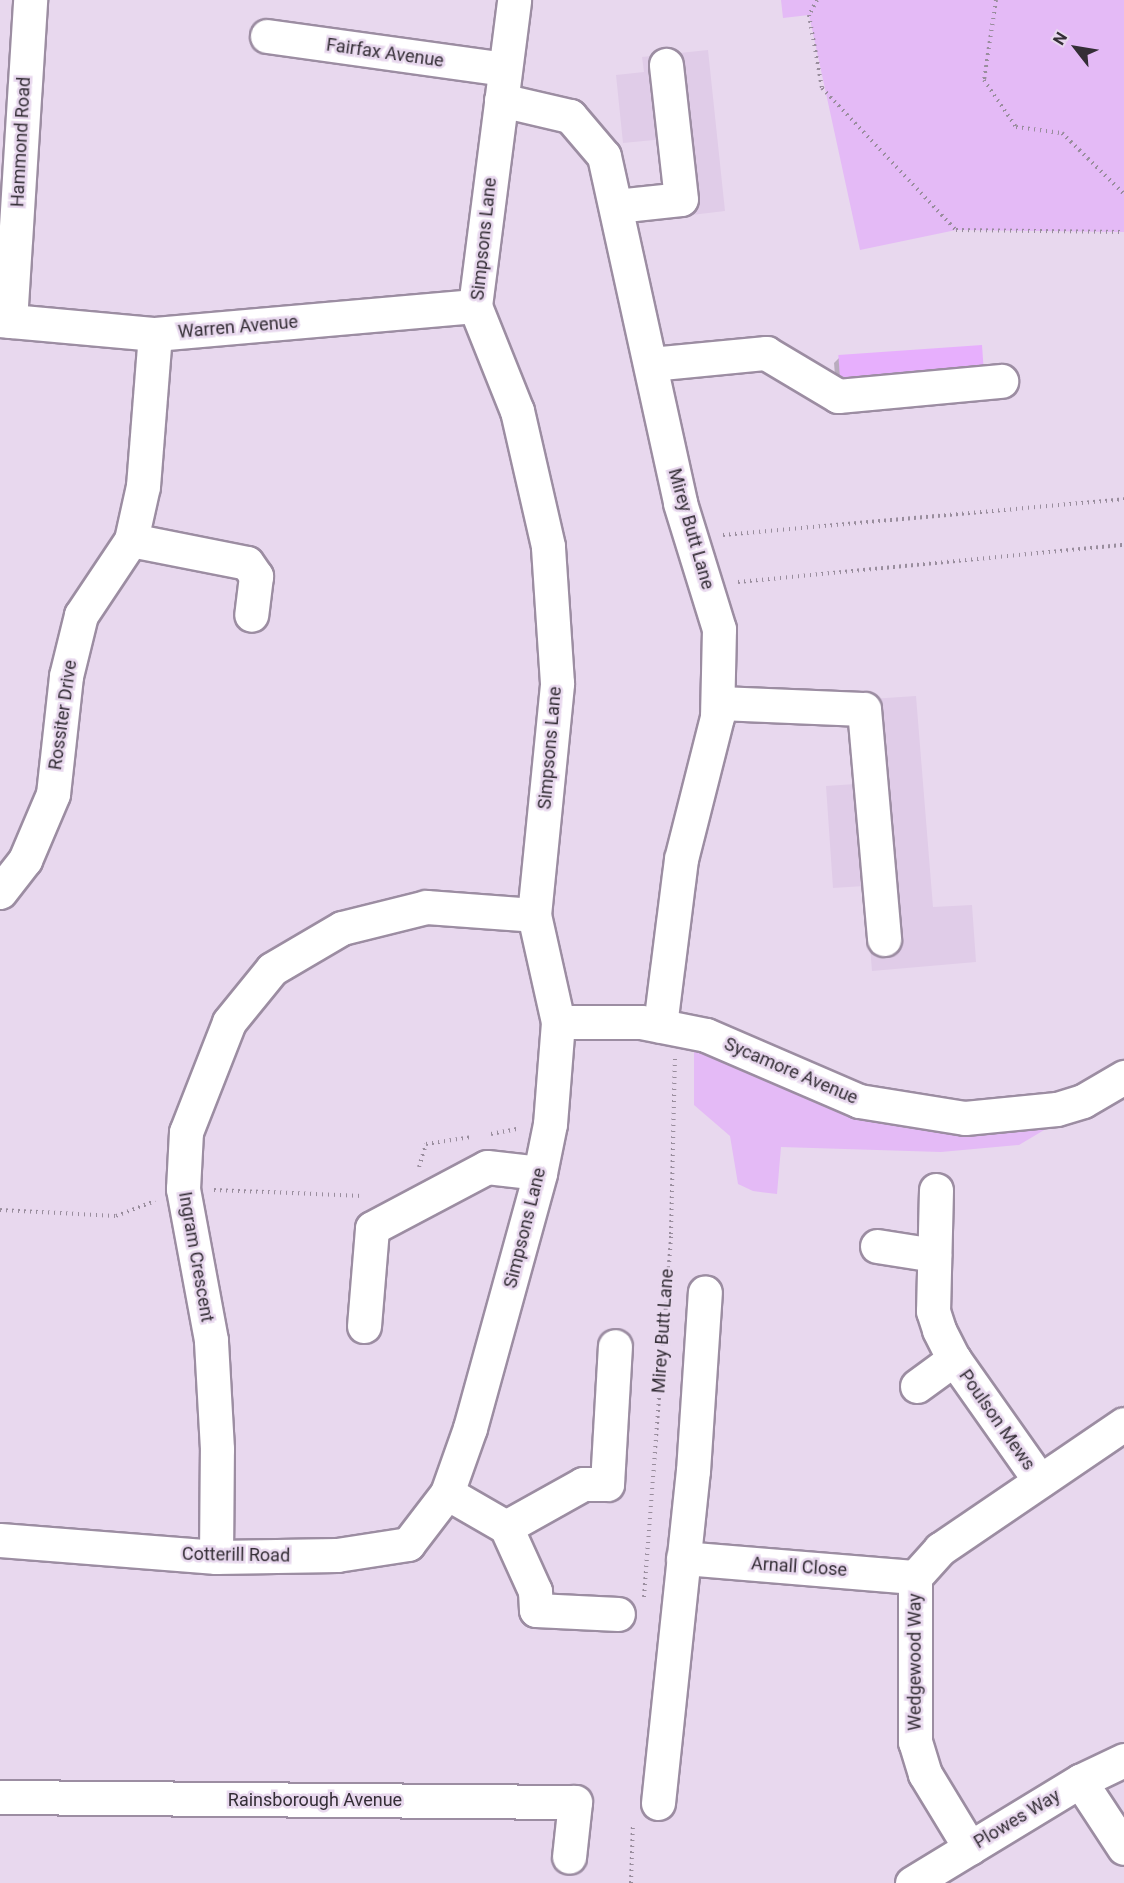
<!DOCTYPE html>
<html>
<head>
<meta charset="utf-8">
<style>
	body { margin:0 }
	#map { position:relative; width:1124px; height:1883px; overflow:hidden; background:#e8d8ee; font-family:Roboto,sans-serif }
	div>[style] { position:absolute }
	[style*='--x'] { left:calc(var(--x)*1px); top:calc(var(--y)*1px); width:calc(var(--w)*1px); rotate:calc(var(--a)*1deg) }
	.built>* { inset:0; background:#e0cce8 }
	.green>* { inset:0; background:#e4baf6 }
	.shadow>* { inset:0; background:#0003 }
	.building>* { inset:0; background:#e7affd; transform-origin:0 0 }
	.path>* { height:4px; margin-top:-2px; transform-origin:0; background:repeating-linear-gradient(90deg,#998d9d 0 1.5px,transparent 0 6px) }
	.roads { filter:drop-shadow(2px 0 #9c8da2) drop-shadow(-2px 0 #9c8da2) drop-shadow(0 2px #9c8da2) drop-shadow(0 -2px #9c8da2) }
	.minor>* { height:33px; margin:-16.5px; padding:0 16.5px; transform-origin:16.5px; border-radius:16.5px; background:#fff }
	span { translate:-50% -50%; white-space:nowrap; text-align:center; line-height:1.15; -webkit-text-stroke:5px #e8d8ee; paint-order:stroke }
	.street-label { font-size:18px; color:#342e36 }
	.north { position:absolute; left:1046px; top:18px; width:60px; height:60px; -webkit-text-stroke:4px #e8d8ee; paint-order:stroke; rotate:301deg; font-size:16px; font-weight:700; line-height:24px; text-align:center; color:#342e36 }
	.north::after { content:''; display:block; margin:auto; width:21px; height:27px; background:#342e36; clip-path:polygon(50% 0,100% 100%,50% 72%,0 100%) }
</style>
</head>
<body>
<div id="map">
	<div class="built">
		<div style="clip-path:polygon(708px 50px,725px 211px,683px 216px,675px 138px,623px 143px,616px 75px,644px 72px,642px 57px)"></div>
		<div style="clip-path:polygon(916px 696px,933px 907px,972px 905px,976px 962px,872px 971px,865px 886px,833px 888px,826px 786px,870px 783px,871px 699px)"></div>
	</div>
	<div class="green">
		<div style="clip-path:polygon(781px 0,1124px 0,1124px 232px,956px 230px,860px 250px,809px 15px,783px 18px)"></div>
		<div style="clip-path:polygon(694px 1048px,822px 1095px,1066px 1117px,1019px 1145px,941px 1152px,781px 1147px,777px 1194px,753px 1191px,738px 1184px,730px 1136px,694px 1105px)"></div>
	</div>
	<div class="shadow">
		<div style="clip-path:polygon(839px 358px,983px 372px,836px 388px,834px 363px)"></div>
	</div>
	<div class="building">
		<div style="left:982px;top:345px;width:28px;height:144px;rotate:86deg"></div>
	</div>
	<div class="path">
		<div style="--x:817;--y:0;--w:17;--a:118"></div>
		<div style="--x:809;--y:15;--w:74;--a:79.9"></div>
		<div style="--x:822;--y:88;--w:195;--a:46.7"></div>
		<div style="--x:956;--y:230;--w:168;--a:0.7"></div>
		<div style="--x:996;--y:0;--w:81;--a:98.5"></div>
		<div style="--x:984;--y:80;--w:57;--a:55.8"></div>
		<div style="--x:1016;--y:127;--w:46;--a:7.4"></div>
		<div style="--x:1062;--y:133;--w:87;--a:44.5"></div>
		<div style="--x:723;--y:535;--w:403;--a:-5.1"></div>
		<div style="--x:738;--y:582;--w:388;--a:-5.5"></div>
		<div style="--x:491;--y:1134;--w:26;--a:-11"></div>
		<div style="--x:419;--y:1167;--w:24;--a:-73"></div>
		<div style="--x:426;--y:1144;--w:47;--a:-8.7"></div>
		<div style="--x:214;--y:1190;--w:149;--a:2.3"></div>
		<div style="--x:0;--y:1210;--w:116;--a:3"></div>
		<div style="--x:116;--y:1216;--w:42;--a:-21"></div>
		<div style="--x:644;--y:1597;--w:364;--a:-85.7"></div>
		<div style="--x:671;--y:1234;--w:175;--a:-88.7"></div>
		<div style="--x:631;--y:1883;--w:60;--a:-88.1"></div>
	</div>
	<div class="roads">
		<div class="minor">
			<div style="--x:267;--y:36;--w:239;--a:7.9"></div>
			<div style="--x:501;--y:100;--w:71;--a:13.1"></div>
			<div style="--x:570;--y:116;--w:52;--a:49.6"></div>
			<div style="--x:604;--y:156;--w:355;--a:77.6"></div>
			<div style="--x:680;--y:503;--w:132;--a:72.8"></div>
			<div style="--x:719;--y:629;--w:88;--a:91.3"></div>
			<div style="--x:717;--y:717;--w:146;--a:104.2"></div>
			<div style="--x:681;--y:859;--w:168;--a:97.2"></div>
			<div style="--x:616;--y:206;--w:65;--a:-6.1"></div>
			<div style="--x:681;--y:199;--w:135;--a:-96.4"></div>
			<div style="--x:0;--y:320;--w:156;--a:5.2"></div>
			<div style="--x:155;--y:334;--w:321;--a:-5"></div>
			<div style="--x:10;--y:321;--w:322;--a:-86.4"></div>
			<div style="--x:651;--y:364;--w:116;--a:-5.5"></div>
			<div style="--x:766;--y:353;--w:84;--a:30.8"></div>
			<div style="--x:838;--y:396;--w:164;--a:-5.3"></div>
			<div style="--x:131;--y:540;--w:118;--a:11.2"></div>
			<div style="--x:247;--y:563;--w:16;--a:55"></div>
			<div style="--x:256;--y:576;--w:39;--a:97"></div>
			<div style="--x:718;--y:703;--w:146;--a:2.4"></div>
			<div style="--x:864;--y:709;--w:231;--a:85"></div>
			<div style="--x:0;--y:892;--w:41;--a:-52"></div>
			<div style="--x:25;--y:860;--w:72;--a:-67"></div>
			<div style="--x:53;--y:794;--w:119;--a:-83.7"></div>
			<div style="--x:66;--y:676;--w:63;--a:-76.2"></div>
			<div style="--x:81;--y:615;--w:90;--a:-56.3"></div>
			<div style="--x:131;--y:540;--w:55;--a:-77.5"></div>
			<div style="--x:143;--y:486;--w:152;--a:-85.5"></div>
			<div style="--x:558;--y:1022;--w:83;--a:0"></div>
			<div style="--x:641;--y:1022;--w:66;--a:11.3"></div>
			<div style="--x:706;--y:1035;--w:167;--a:23.3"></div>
			<div style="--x:859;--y:1101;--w:107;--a:9.1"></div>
			<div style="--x:965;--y:1118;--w:92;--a:-5.6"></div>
			<div style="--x:1057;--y:1109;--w:27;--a:-17"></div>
			<div style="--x:1083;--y:1101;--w:48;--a:-30.3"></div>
			<div style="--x:936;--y:1190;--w:121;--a:91.4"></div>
			<div style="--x:933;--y:1311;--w:20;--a:72"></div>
			<div style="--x:939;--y:1330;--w:33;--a:63"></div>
			<div style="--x:954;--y:1359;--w:149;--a:54.8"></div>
			<div style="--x:877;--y:1246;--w:58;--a:9"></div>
			<div style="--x:364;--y:1326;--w:98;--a:-85.3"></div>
			<div style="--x:372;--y:1228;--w:130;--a:-27.9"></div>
			<div style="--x:487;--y:1167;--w:53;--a:6.5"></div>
			<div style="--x:917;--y:1386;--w:46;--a:-36.1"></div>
			<div style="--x:447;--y:1493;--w:68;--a:30"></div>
			<div style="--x:506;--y:1527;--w:70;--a:65.6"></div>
			<div style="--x:535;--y:1591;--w:19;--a:87"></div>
			<div style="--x:536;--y:1610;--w:82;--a:2.8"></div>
			<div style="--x:506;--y:1527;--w:88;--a:-29.2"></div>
			<div style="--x:583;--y:1484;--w:24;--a:0"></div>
			<div style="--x:607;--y:1484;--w:138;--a:-86.7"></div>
			<div style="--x:0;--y:1540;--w:217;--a:4.5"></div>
			<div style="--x:216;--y:1557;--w:121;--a:-0.9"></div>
			<div style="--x:337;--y:1555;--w:72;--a:-8.8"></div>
			<div style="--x:408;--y:1544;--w:64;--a:-52.6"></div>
			<div style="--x:447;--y:1493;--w:69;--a:-70.5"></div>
			<div style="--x:470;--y:1428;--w:264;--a:-74.6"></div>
			<div style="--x:540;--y:1173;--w:50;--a:-78.5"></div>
			<div style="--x:550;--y:1124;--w:102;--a:-85.5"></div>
			<div style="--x:558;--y:1022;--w:110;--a:-102.6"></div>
			<div style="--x:534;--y:915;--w:233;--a:-84.3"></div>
			<div style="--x:557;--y:683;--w:137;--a:-93.8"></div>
			<div style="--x:548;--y:546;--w:139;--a:-102.9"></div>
			<div style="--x:517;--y:411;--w:113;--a:-111.8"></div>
			<div style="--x:475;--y:306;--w:308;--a:-82.7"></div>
			<div style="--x:216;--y:1557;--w:108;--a:-89.5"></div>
			<div style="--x:217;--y:1449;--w:109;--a:-93.2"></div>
			<div style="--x:211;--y:1340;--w:154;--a:-100.5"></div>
			<div style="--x:183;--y:1189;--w:57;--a:-87"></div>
			<div style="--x:186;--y:1132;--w:118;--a:-68.6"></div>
			<div style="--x:229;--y:1022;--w:68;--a:-50.9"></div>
			<div style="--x:272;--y:969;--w:81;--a:-30.4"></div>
			<div style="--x:342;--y:928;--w:87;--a:-14"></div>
			<div style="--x:426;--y:907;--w:108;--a:4.2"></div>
			<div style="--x:683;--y:1558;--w:233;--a:4.7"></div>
			<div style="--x:1080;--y:1781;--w:80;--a:56.7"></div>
			<div style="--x:0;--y:1797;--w:575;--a:0.5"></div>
			<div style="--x:575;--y:1802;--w:55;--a:96.2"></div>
			<div style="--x:658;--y:1803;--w:334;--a:-84"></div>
			<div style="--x:693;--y:1471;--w:179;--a:-86.2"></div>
			<div style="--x:970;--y:1848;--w:87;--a:-121.3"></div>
			<div style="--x:925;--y:1774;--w:34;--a:-107"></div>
			<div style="--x:915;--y:1742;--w:165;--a:-90"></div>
			<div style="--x:915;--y:1577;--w:38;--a:-48"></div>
			<div style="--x:940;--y:1549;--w:222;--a:-34.2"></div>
			<div style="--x:912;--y:1883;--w:197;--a:-31.3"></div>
			<div style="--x:1080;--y:1781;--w:49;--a:-25.5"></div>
		</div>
	</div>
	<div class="street-label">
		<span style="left:385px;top:53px;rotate:8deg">Fairfax Avenue</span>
		<span style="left:21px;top:142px;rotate:-87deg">Hammond Road</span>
		<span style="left:484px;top:239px;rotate:-84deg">Simpsons Lane</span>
		<span style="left:238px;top:327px;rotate:-5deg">Warren Avenue</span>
		<span style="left:691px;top:529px;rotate:74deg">Mirey Butt Lane</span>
		<span style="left:63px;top:715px;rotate:-82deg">Rossiter Drive</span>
		<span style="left:550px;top:748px;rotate:-85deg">Simpsons Lane</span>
		<span style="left:791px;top:1071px;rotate:23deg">Sycamore Avenue</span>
		<span style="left:525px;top:1228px;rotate:-76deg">Simpsons Lane</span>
		<span style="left:196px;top:1257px;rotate:80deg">Ingram Crescent</span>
		<span style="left:663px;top:1331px;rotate:-86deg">Mirey Butt Lane</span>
		<span style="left:997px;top:1420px;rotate:55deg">Poulson Mews</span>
		<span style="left:236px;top:1555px;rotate:1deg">Cotterill Road</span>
		<span style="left:799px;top:1567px;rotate:4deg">Arnall Close</span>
		<span style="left:915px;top:1662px;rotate:-90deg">Wedgewood Way</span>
		<span style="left:315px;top:1800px">Rainsborough Avenue</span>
		<span style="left:1017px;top:1819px;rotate:-31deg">Plowes Way</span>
	</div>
	<div class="north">N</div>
</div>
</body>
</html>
